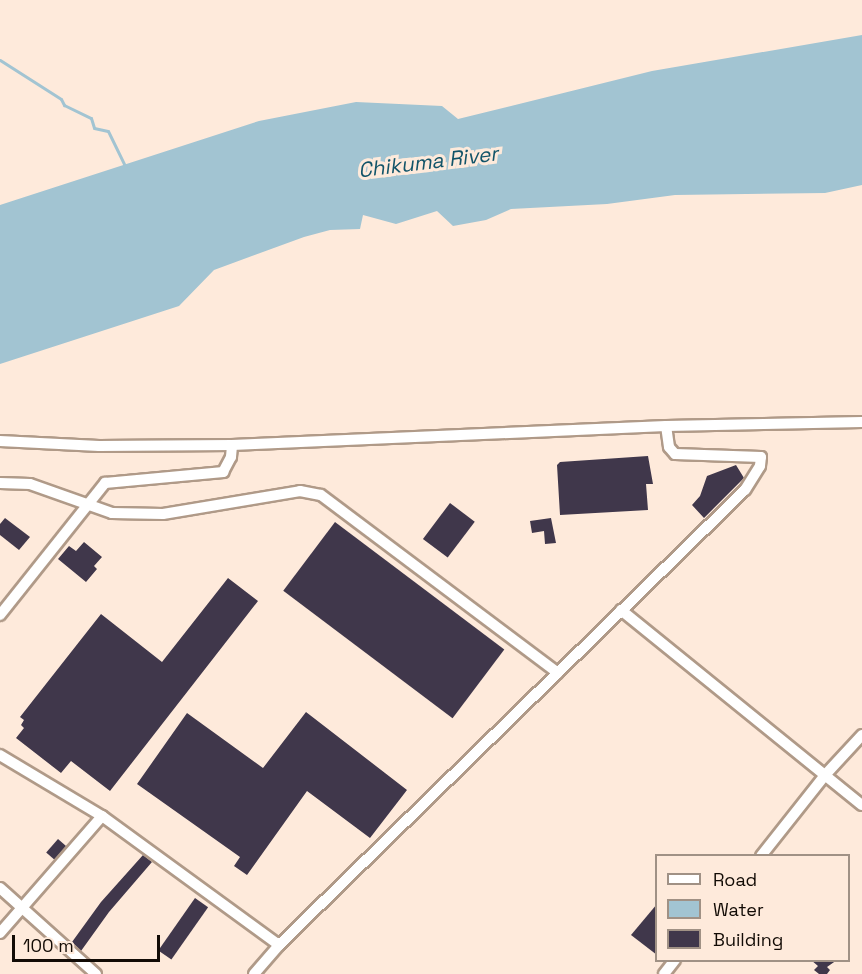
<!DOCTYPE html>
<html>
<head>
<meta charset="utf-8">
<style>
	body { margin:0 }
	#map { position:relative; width:862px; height:974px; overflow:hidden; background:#feeadb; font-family:"Space Grotesk",sans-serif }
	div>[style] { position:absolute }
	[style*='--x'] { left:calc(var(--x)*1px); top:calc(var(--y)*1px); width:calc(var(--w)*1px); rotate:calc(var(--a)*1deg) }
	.water>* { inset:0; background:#a2c4d2 }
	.stream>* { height:3px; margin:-1.5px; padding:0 1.5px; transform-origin:1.5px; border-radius:1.5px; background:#a2c4d2 }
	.building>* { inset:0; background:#40374b; transform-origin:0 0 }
	.roads { filter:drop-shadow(2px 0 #b09a88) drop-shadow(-2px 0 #b09a88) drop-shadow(0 2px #b09a88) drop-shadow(0 -2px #b09a88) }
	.street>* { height:10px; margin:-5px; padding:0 5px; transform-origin:5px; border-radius:5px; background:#fff }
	span { translate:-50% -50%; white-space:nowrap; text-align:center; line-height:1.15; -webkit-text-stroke:6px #feeadb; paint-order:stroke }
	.water-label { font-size:21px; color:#125469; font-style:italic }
	.legend { position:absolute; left:655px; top:854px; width:195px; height:108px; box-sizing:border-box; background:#feeadb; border:2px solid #a09185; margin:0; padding:8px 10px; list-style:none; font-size:18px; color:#120b05 }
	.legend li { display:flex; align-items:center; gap:12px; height:30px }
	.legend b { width:30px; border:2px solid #a09185 }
	.scale { position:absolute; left:12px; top:935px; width:148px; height:27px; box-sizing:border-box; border:3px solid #120b05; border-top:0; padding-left:8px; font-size:18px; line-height:21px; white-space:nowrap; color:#120b05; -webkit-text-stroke:4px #feeadb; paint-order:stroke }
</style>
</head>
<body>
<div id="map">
	<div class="water">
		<div style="clip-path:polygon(862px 35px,862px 185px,825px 193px,675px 195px,607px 204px,511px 209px,486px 220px,453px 226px,437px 211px,396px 224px,363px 215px,360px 229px,330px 230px,304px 237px,214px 270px,179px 306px,0 364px,0 205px,259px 121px,356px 102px,442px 106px,458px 119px,652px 71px)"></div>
	</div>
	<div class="stream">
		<div style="--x:0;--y:60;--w:72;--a:32.6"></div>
		<div style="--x:61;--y:99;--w:7;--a:63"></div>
		<div style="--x:64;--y:105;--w:30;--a:26"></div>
		<div style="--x:91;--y:118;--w:10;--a:73"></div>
		<div style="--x:94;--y:128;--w:14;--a:12"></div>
		<div style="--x:108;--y:131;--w:39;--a:64"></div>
	</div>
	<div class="building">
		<div style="clip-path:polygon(648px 456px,653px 484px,646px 484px,648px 510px,560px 515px,557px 465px,560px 462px)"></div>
		<div style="clip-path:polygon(736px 465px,744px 478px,704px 518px,692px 505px,700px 496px,707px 476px)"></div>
		<div style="left:450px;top:503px;width:31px;height:45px;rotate:37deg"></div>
		<div style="clip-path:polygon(5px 518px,30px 537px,19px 550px,0 535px,0 524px)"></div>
		<div style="clip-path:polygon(551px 518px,556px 543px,545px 544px,544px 531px,532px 533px,530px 521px)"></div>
		<div style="left:335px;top:522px;width:212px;height:86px;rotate:37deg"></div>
		<div style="clip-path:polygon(84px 542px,102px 557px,94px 566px,97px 569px,86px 582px,58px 559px,69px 546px,76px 551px)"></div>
		<div style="clip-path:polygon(228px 578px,258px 601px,110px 791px,71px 761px,61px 773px,16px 738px,24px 728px,21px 725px,24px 720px,20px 717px,101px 614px,162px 662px)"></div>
		<div style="clip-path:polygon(306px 712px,407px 790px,370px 838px,307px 791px,247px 875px,234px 866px,240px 857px,137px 784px,187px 713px,263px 768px)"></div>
		<div style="left:58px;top:839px;width:11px;height:18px;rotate:41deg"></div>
		<div style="clip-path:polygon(143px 855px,152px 862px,109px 912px,81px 951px,72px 942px,101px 902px)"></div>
		<div style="left:195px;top:898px;width:16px;height:64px;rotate:35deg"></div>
		<div style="clip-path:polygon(657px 904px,657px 955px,631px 935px)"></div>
		<div style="clip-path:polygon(811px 960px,837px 960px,827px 967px,830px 970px,827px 974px,819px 974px,814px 970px,818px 966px)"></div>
	</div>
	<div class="roads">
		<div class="street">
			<div style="--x:0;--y:441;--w:99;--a:2.9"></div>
			<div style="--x:99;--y:446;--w:133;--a:-0.4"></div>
			<div style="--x:232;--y:445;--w:434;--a:-2.5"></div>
			<div style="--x:666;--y:426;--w:196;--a:-1.2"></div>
			<div style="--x:0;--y:483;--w:30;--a:2"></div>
			<div style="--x:30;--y:484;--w:87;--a:19.5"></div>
			<div style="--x:112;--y:513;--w:51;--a:1.1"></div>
			<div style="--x:163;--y:514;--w:139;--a:-9.5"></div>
			<div style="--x:300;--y:491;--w:21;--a:11"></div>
			<div style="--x:321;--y:495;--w:296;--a:36.9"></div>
			<div style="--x:621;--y:610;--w:310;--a:39"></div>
			<div style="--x:0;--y:615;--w:169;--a:-51.5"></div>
			<div style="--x:105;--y:483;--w:119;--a:-5.3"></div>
			<div style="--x:223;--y:472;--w:17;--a:-62"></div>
			<div style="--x:231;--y:457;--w:12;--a:-85"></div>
			<div style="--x:0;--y:755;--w:119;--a:30.9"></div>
			<div style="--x:102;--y:816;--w:219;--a:36.1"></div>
			<div style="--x:761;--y:856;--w:105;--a:-51.6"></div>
			<div style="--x:826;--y:774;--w:53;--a:-47.3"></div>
			<div style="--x:0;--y:888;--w:129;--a:41.9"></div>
			<div style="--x:0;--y:933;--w:155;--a:-48.9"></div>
			<div style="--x:254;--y:974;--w:38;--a:-49"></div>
			<div style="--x:279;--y:945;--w:651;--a:-44.32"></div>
			<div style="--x:745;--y:490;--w:28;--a:-58"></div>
			<div style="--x:760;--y:466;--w:9;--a:-84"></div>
			<div style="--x:761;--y:457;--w:86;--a:-178"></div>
			<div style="--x:675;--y:454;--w:9;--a:-131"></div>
			<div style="--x:669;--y:447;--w:21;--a:-98"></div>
			<div style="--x:664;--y:974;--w:18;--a:-52"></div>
		</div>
	</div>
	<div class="water-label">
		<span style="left:428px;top:162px;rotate:-7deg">Chikuma River</span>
	</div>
	<ul class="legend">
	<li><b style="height:8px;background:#fff"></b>Road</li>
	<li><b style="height:16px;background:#a2c4d2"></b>Water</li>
	<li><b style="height:16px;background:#40374b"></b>Building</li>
	</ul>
	<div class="scale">100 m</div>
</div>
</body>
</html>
